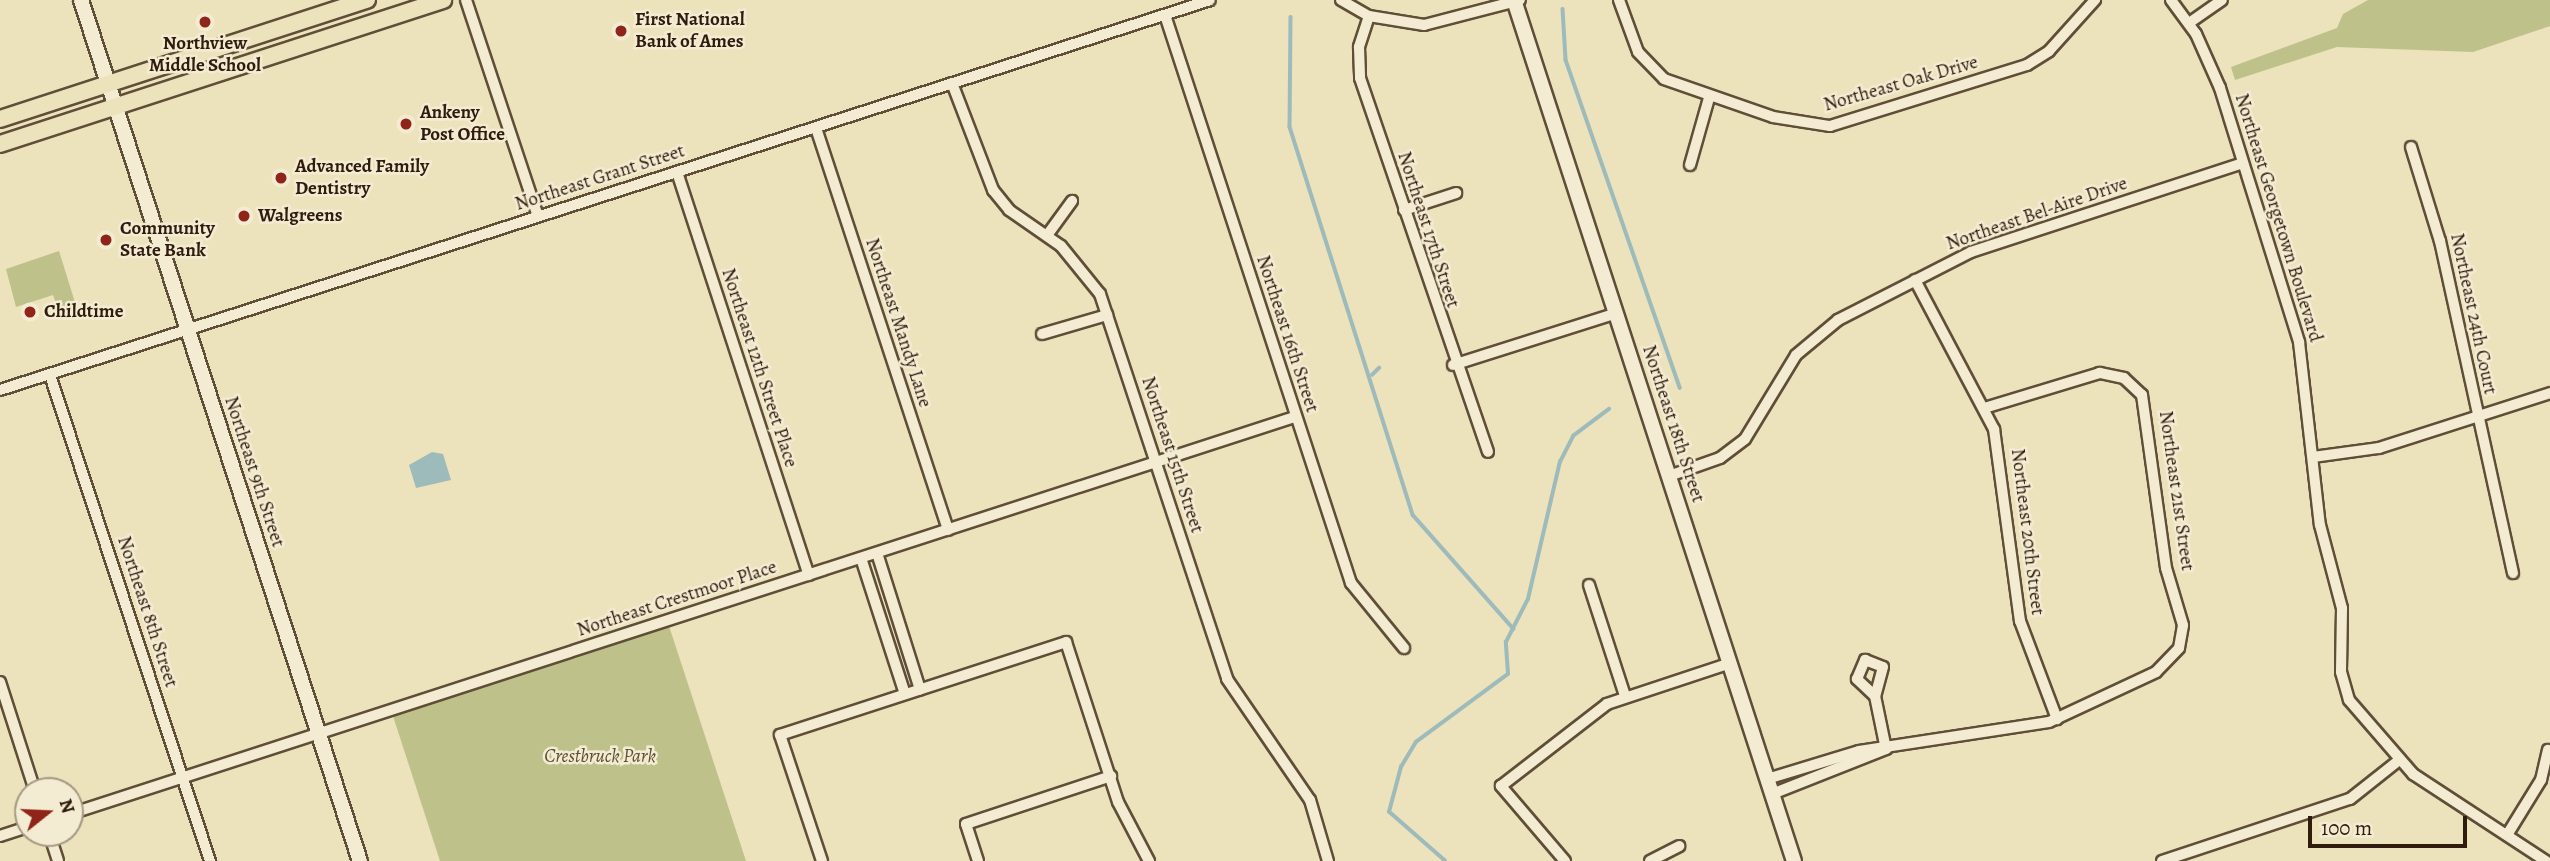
<!DOCTYPE html>
<html>
<head>
<meta charset="utf-8">
<style>
	body { margin:0 }
	#map { position:relative; width:2550px; height:861px; overflow:hidden; background:#ece2bb; font-family:Alegreya,serif }
	div>[style] { position:absolute }
	[style*='--x'] { left:calc(var(--x)*1px); top:calc(var(--y)*1px); width:calc(var(--w)*1px); rotate:calc(var(--a)*1deg) }
	.green>* { inset:0; background:#bfc18b }
	.water>* { inset:0; background:#9dbbbb }
	.stream>* { height:3.5px; margin:-1.75px; padding:0 1.75px; transform-origin:1.75px; border-radius:1.75px; background:#9dbbbb }
	.roads { filter:drop-shadow(2px 0 #5f4e38) drop-shadow(-2px 0 #5f4e38) drop-shadow(0 2px #5f4e38) drop-shadow(0 -2px #5f4e38) }
	.street>* { height:10px; margin:-5px; padding:0 5px; transform-origin:5px; border-radius:5px; background:#f3ecd3 }
	.secondary>* { height:14px; margin:-7px; padding:0 7px; transform-origin:7px; border-radius:7px; background:#f3ecd3 }
	.primary>* { height:16px; margin:-8px; padding:0 8px; transform-origin:8px; border-radius:8px; background:#ece2bb }
	.dots>* { width:19px; height:19px; translate:-50% -50%; box-sizing:border-box; border:4px solid #f3ecd3; border-radius:50% }
	span { translate:-50% -50%; white-space:nowrap; text-align:center; line-height:1.15; -webkit-text-stroke:5px #f3ecd3; paint-order:stroke }
	.poi-label { font-size:19px; color:#301c0d; font-weight:700 }
	.left { translate:0 -50%; text-align:left }
	.street-label { font-size:19px; color:#301c0d }
	.park-label { font-size:19px; color:#5b4e33; font-style:italic }
	.north { position:absolute; left:14px; top:777px; width:70px; height:70px; box-sizing:border-box; background:#f3ecd3; border:2px solid #a59984; border-radius:50%; rotate:72deg; font-size:19px; font-weight:700; line-height:28px; text-align:center; color:#301c0d }
	.north::after { content:''; display:block; margin:auto; width:24px; height:32px; background:#8f2418; clip-path:polygon(50% 0,100% 100%,50% 72%,0 100%) }
	.scale { position:absolute; left:2308px; top:816px; width:159px; height:32px; box-sizing:border-box; border:4px solid #301c0d; border-top:0; padding-left:9px; font-size:21px; line-height:24px; white-space:nowrap; color:#301c0d; -webkit-text-stroke:5px #f3ecd3; paint-order:stroke }
</style>
</head>
<body>
<div id="map">
	<div class="green">
		<div style="clip-path:polygon(2368px 0,2550px 0,2550px 26px,2473px 52px,2337px 47px,2235px 80px,2231px 67px,2337px 28px,2343px 14px)"></div>
		<div style="clip-path:polygon(59px 251px,78px 312px,61px 317px,53px 295px,16px 307px,6px 269px)"></div>
		<div style="clip-path:polygon(669px 626px,746px 861px,440px 861px,393px 716px)"></div>
	</div>
	<div class="water">
		<div style="clip-path:polygon(432px 452px,443px 454px,451px 480px,416px 488px,409px 465px)"></div>
	</div>
	<div class="stream">
		<div style="--x:1563;--y:9;--w:51;--a:86.6"></div>
		<div style="--x:1566;--y:60;--w:347;--a:70.8"></div>
		<div style="--x:1291;--y:17;--w:110;--a:90.5"></div>
		<div style="--x:1290;--y:127;--w:407;--a:72.4"></div>
		<div style="--x:1413;--y:515;--w:152;--a:48.5"></div>
		<div style="--x:1372;--y:375;--w:10;--a:-45"></div>
		<div style="--x:1445;--y:861;--w:74;--a:-138.8"></div>
		<div style="--x:1389;--y:812;--w:47;--a:-75.1"></div>
		<div style="--x:1401;--y:767;--w:29;--a:-59"></div>
		<div style="--x:1416;--y:742;--w:114;--a:-36.5"></div>
		<div style="--x:1508;--y:674;--w:32;--a:-94"></div>
		<div style="--x:1506;--y:642;--w:48;--a:-62.9"></div>
		<div style="--x:1528;--y:599;--w:141;--a:-76.9"></div>
		<div style="--x:1560;--y:462;--w:29;--a:-63"></div>
		<div style="--x:1573;--y:436;--w:45;--a:-36.9"></div>
	</div>
	<div class="roads">
		<div class="street">
			<div style="--x:466;--y:0;--w:228;--a:71.6"></div>
			<div style="--x:1341;--y:0;--w:32;--a:30"></div>
			<div style="--x:1369;--y:16;--w:56;--a:9.3"></div>
			<div style="--x:1424;--y:25;--w:99;--a:-14.6"></div>
			<div style="--x:1619;--y:0;--w:55;--a:69.9"></div>
			<div style="--x:1638;--y:52;--w:37;--a:46"></div>
			<div style="--x:1664;--y:79;--w:115;--a:19.2"></div>
			<div style="--x:1773;--y:117;--w:58;--a:9"></div>
			<div style="--x:1830;--y:126;--w:206;--a:-17.2"></div>
			<div style="--x:2027;--y:65;--w:26;--a:-32"></div>
			<div style="--x:2049;--y:51;--w:69;--a:-48"></div>
			<div style="--x:2171;--y:0;--w:42;--a:53.7"></div>
			<div style="--x:2196;--y:34;--w:59;--a:66"></div>
			<div style="--x:2220;--y:88;--w:266;--a:72.7"></div>
			<div style="--x:2299;--y:342;--w:184;--a:83.5"></div>
			<div style="--x:2320;--y:525;--w:86;--a:75.2"></div>
			<div style="--x:2342;--y:608;--w:64;--a:90.9"></div>
			<div style="--x:2341;--y:672;--w:29;--a:74"></div>
			<div style="--x:2349;--y:700;--w:98;--a:49.1"></div>
			<div style="--x:2413;--y:774;--w:159;--a:33.2"></div>
			<div style="--x:1165;--y:15;--w:598;--a:71.87"></div>
			<div style="--x:1351;--y:583;--w:84;--a:50.8"></div>
			<div style="--x:1369;--y:16;--w:33;--a:108"></div>
			<div style="--x:1359;--y:47;--w:31;--a:88"></div>
			<div style="--x:1360;--y:78;--w:395;--a:71.1"></div>
			<div style="--x:2189;--y:23;--w:40;--a:-34.9"></div>
			<div style="--x:952;--y:83;--w:115;--a:69"></div>
			<div style="--x:993;--y:190;--w:26;--a:51"></div>
			<div style="--x:1009;--y:210;--w:63;--a:34.7"></div>
			<div style="--x:1061;--y:246;--w:62;--a:50.9"></div>
			<div style="--x:1100;--y:294;--w:405;--a:71.7"></div>
			<div style="--x:1227;--y:679;--w:147;--a:55.6"></div>
			<div style="--x:1310;--y:800;--w:64;--a:73.6"></div>
			<div style="--x:816;--y:128;--w:423;--a:71.8"></div>
			<div style="--x:2411;--y:147;--w:98;--a:72.9"></div>
			<div style="--x:2440;--y:241;--w:340;--a:77.6"></div>
			<div style="--x:1690;--y:165;--w:70;--a:-74.2"></div>
			<div style="--x:677;--y:172;--w:424;--a:71.9"></div>
			<div style="--x:1404;--y:210;--w:55;--a:-18.1"></div>
			<div style="--x:1048;--y:234;--w:41;--a:-54"></div>
			<div style="--x:1915;--y:280;--w:169;--a:62.1"></div>
			<div style="--x:1994;--y:429;--w:194;--a:82.3"></div>
			<div style="--x:2020;--y:621;--w:105;--a:69.3"></div>
			<div style="--x:1042;--y:334;--w:68;--a:-16.3"></div>
			<div style="--x:1453;--y:365;--w:172;--a:-17.6"></div>
			<div style="--x:50;--y:375;--w:512;--a:71.78"></div>
			<div style="--x:0;--y:390;--w:1271;--a:-17.86"></div>
			<div style="--x:2313;--y:457;--w:67;--a:-7.8"></div>
			<div style="--x:2379;--y:448;--w:180;--a:-17.8"></div>
			<div style="--x:1669;--y:476;--w:54;--a:-19.4"></div>
			<div style="--x:1720;--y:458;--w:31;--a:-37"></div>
			<div style="--x:1745;--y:439;--w:98;--a:-58.7"></div>
			<div style="--x:1796;--y:355;--w:55;--a:-39.8"></div>
			<div style="--x:1838;--y:320;--w:149;--a:-27.1"></div>
			<div style="--x:1971;--y:252;--w:286;--a:-18.1"></div>
			<div style="--x:877;--y:553;--w:143;--a:72.5"></div>
			<div style="--x:861;--y:558;--w:143;--a:72.1"></div>
			<div style="--x:1589;--y:585;--w:117;--a:72"></div>
			<div style="--x:0;--y:682;--w:114;--a:72.2"></div>
			<div style="--x:1875;--y:696;--w:25;--a:-137"></div>
			<div style="--x:1857;--y:679;--w:21;--a:-67"></div>
			<div style="--x:1865;--y:660;--w:19;--a:21"></div>
			<div style="--x:1883;--y:667;--w:30;--a:105"></div>
			<div style="--x:1875;--y:696;--w:54;--a:78.3"></div>
			<div style="--x:1767;--y:779;--w:96;--a:-16.9"></div>
			<div style="--x:1859;--y:751;--w:192;--a:-8.7"></div>
			<div style="--x:2049;--y:722;--w:118;--a:-25"></div>
			<div style="--x:2156;--y:672;--w:33;--a:-46"></div>
			<div style="--x:2179;--y:648;--w:23;--a:-80"></div>
			<div style="--x:2183;--y:625;--w:59;--a:-106.6"></div>
			<div style="--x:2166;--y:568;--w:175;--a:-97.9"></div>
			<div style="--x:2142;--y:395;--w:25;--a:-137"></div>
			<div style="--x:2124;--y:378;--w:25;--a:-168"></div>
			<div style="--x:2100;--y:373;--w:121;--a:163.2"></div>
			<div style="--x:1772;--y:794;--w:123;--a:-21.5"></div>
			<div style="--x:70;--y:814;--w:1288;--a:-17.96"></div>
			<div style="--x:49;--y:833;--w:29;--a:72"></div>
			<div style="--x:2507;--y:835;--w:65;--a:-58.3"></div>
			<div style="--x:2541;--y:780;--w:31;--a:-77"></div>
			<div style="--x:0;--y:836;--w:29;--a:-18"></div>
			<div style="--x:822;--y:861;--w:133;--a:-108.4"></div>
			<div style="--x:780;--y:735;--w:301;--a:-18"></div>
			<div style="--x:1066;--y:642;--w:168;--a:72"></div>
			<div style="--x:1118;--y:802;--w:67;--a:62.3"></div>
			<div style="--x:978;--y:861;--w:39;--a:-108"></div>
			<div style="--x:966;--y:824;--w:153;--a:-18.3"></div>
			<div style="--x:1565;--y:861;--w:99;--a:-130.5"></div>
			<div style="--x:1501;--y:786;--w:134;--a:-37.7"></div>
			<div style="--x:1607;--y:704;--w:130;--a:-18.4"></div>
			<div style="--x:1650;--y:861;--w:33;--a:-27"></div>
			<div style="--x:2162;--y:861;--w:198;--a:-18.3"></div>
			<div style="--x:2350;--y:799;--w:61;--a:-38.4"></div>
		</div>
		<div class="secondary">
			<div style="--x:81;--y:0;--w:905;--a:72.05"></div>
			<div style="--x:1514;--y:0;--w:905;--a:71.99"></div>
		</div>
		<div class="primary">
			<div style="--x:0;--y:119;--w:386;--a:-18"></div>
			<div style="--x:0;--y:144;--w:466;--a:-18"></div>
		</div>
	</div>
	<div class="dots">
		<div style="left:205px;top:22px;background:#8f2418"></div>
		<div style="left:621px;top:31px;background:#8f2418"></div>
		<div style="left:406px;top:124px;background:#8f2418"></div>
		<div style="left:281px;top:178px;background:#8f2418"></div>
		<div style="left:244px;top:216px;background:#8f2418"></div>
		<div style="left:106px;top:240px;background:#8f2418"></div>
		<div style="left:30px;top:312px;background:#8f2418"></div>
	</div>
	<div class="poi-label">
		<span class="left" style="left:635px;top:31px">First National<br>Bank of Ames</span>
		<span style="left:205px;top:55px">Northview<br>Middle School</span>
		<span class="left" style="left:420px;top:124px">Ankeny<br>Post Office</span>
		<span class="left" style="left:295px;top:178px">Advanced Family<br>Dentistry</span>
		<span class="left" style="left:258px;top:216px">Walgreens</span>
		<span class="left" style="left:120px;top:240px">Community<br>State Bank</span>
		<span class="left" style="left:44px;top:312px">Childtime</span>
	</div>
	<div class="street-label">
		<span style="left:1901px;top:84px;rotate:-16deg">Northeast Oak Drive</span>
		<span style="left:600px;top:178px;rotate:-18deg">Northeast Grant Street</span>
		<span style="left:2037px;top:214px;rotate:-19deg">Northeast Bel-Aire Drive</span>
		<span style="left:2278px;top:218px;rotate:73deg">Northeast Georgetown Boulevard</span>
		<span style="left:1428px;top:230px;rotate:72deg">Northeast 17th Street</span>
		<span style="left:2473px;top:314px;rotate:78deg">Northeast 24th Court</span>
		<span style="left:898px;top:323px;rotate:72deg">Northeast Mandy Lane</span>
		<span style="left:1287px;top:334px;rotate:72deg">Northeast 16th Street</span>
		<span style="left:759px;top:368px;rotate:72deg">Northeast 12th Street Place</span>
		<span style="left:1673px;top:424px;rotate:72deg">Northeast 18th Street</span>
		<span style="left:1172px;top:455px;rotate:72deg">Northeast 15th Street</span>
		<span style="left:254px;top:472px;rotate:72deg">Northeast 9th Street</span>
		<span style="left:2176px;top:491px;rotate:82deg">Northeast 21st Street</span>
		<span style="left:2027px;top:532px;rotate:83deg">Northeast 20th Street</span>
		<span style="left:677px;top:599px;rotate:-18deg">Northeast Crestmoor Place</span>
		<span style="left:147px;top:612px;rotate:72deg">Northeast 8th Street</span>
	</div>
	<div class="park-label">
		<span style="left:600px;top:757px">Crestbruck Park</span>
	</div>
	<div class="north">N</div>
	<div class="scale">100 m</div>
</div>
</body>
</html>
